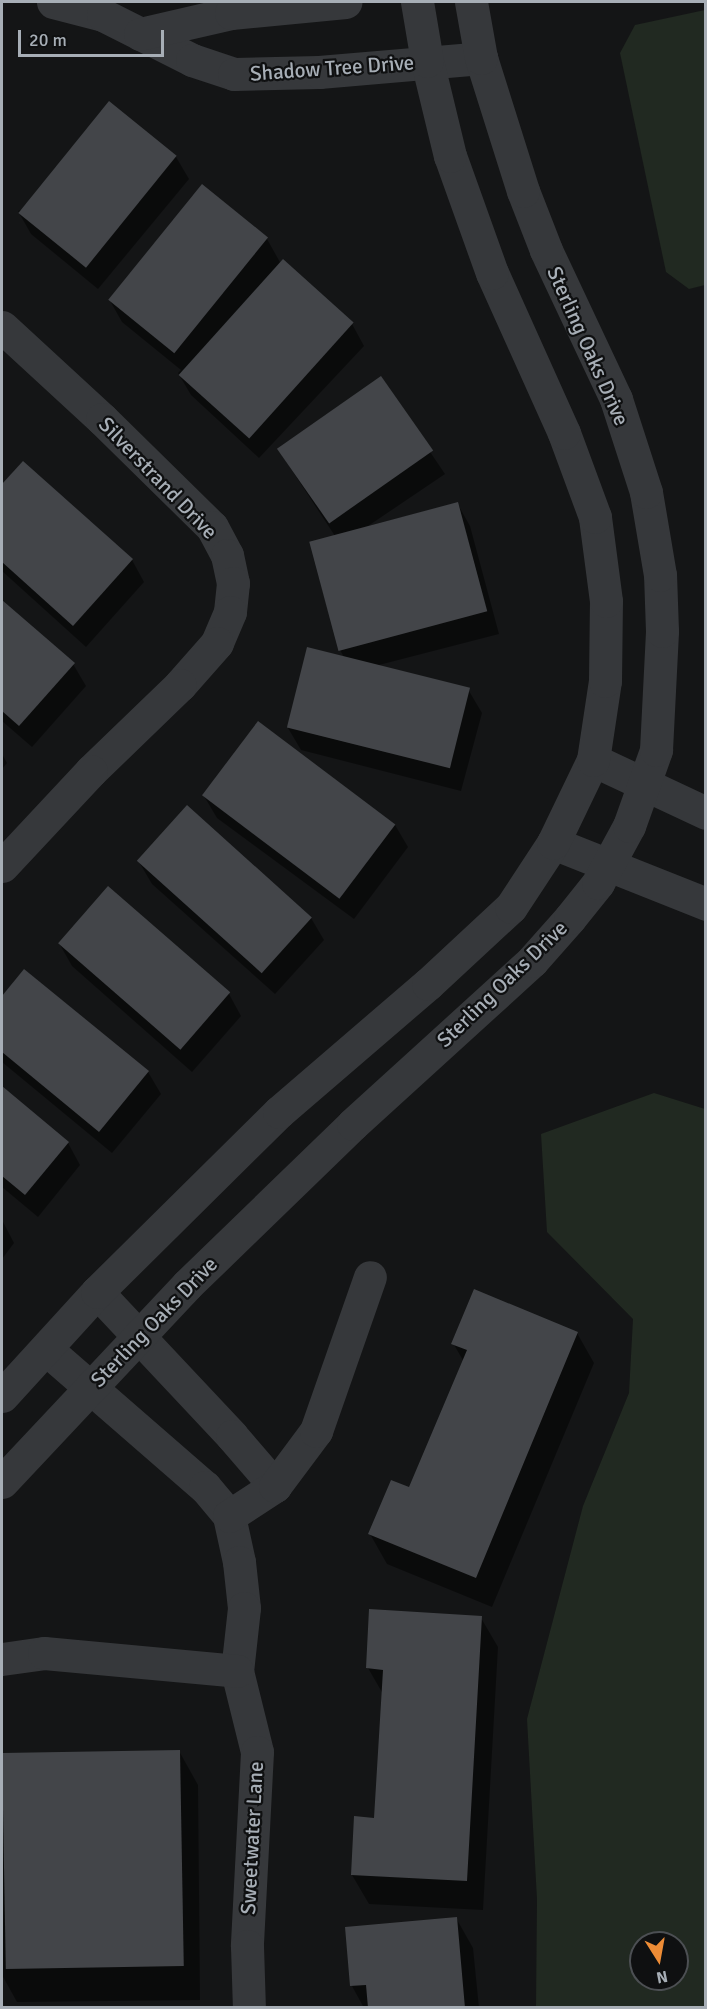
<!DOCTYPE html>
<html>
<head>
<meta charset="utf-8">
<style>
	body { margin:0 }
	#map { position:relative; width:707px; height:2009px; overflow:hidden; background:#141516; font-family:Signika,sans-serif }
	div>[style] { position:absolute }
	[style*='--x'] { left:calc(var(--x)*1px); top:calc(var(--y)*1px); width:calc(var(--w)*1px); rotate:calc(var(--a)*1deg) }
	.green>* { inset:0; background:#212921 }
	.shadow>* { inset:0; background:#0007 }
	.building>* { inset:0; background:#434549; transform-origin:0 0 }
	.street>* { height:33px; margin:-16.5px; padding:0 16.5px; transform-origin:16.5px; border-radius:16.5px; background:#36383b }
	span { translate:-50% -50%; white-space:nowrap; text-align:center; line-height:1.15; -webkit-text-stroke:4.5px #0f1011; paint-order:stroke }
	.street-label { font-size:21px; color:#a7aeb6 }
	.frame { position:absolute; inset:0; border:3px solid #a7aeb6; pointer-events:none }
	.north { position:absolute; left:629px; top:1931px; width:60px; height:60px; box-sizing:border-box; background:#0f1011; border:2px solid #4c4f53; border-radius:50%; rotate:169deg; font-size:16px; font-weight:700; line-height:24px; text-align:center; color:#a7aeb6 }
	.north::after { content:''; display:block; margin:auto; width:21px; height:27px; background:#ed8c36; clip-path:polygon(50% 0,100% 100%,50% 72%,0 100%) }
	.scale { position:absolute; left:18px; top:30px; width:146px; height:27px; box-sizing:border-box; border:3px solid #a7aeb6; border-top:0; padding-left:8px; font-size:18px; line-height:21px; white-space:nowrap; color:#a7aeb6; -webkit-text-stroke:4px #0f1011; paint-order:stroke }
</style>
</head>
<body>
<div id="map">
	<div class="green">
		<div style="clip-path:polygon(705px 10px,705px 285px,689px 289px,666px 272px,620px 53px,635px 25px)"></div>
		<div style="clip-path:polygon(evenodd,654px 1093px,705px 1109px,705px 2007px,536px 2007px,537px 1899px,527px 1719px,583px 1506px,629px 1393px,633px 1319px,547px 1232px,541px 1134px,654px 1093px,641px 1943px,677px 1943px,677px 1979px,641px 1979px,641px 1943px)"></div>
	</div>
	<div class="shadow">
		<div style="clip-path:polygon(176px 157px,189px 179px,98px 289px,31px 234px,18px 211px)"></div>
		<div style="clip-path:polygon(203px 186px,267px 239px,281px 264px,352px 324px,364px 346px,259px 458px,191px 395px,178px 373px,181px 370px,122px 322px,109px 299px)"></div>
		<div style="clip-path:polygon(380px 378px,445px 474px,368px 526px,457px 503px,470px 526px,499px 634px,375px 666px,469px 691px,482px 713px,461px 791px,301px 750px,288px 728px,345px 659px,340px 650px,335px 536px,278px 449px)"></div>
		<div style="clip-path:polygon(23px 463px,132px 560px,144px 582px,86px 647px,2px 571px,2px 487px)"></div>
		<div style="clip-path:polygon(2px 602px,73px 664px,86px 686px,32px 747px,2px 721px)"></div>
		<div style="clip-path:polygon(2px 754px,7px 763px,2px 769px)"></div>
		<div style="clip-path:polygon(204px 796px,395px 825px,408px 847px,354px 919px,217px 818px)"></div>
		<div style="clip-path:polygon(139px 862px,311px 918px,324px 940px,275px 994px,152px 884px)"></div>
		<div style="clip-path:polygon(59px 943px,229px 994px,241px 1016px,192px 1072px,72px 966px)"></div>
		<div style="clip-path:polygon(24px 971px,148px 1072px,161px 1094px,112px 1153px,2px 1062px,2px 998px)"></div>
		<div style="clip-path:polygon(2px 1088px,68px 1143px,80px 1165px,38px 1217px,2px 1187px)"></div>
		<div style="clip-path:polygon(2px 1220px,14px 1243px,2px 1259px)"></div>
		<div style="clip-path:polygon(577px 1333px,594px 1363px,492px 1607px,387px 1564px,370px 1534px,410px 1489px,464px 1362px,453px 1343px)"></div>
		<div style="clip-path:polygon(481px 1618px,498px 1647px,483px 1910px,369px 1904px,352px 1875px,375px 1819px,383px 1694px,368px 1668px)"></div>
		<div style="clip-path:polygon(179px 1751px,198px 1785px,200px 2000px,17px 2002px,2px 1975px,2px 1754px)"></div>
		<div style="clip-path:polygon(456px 1918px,473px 1948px,479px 2008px,364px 2008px,352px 1986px)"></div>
	</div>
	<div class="building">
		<div style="left:109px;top:101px;width:87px;height:144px;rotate:39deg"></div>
		<div style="left:202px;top:184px;width:85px;height:149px;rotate:39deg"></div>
		<div style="left:283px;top:259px;width:95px;height:156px;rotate:42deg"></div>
		<div style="left:381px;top:376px;width:91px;height:127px;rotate:55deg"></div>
		<div style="clip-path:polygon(23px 461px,133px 559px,73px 626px,2px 562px,2px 484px)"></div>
		<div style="left:458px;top:502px;width:113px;height:154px;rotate:75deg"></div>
		<div style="clip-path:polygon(2px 600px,75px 663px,19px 726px,2px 711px)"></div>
		<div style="left:307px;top:647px;width:168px;height:83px;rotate:14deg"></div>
		<div style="left:258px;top:721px;width:172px;height:93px;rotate:37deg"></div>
		<div style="left:187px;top:805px;width:168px;height:75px;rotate:42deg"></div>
		<div style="left:108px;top:886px;width:162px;height:76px;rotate:41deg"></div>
		<div style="clip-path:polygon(24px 969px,149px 1071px,99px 1132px,2px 1052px,2px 996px)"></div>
		<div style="clip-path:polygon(2px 1086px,69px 1142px,25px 1195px,2px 1176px)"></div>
		<div style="clip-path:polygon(474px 1289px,578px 1332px,476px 1578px,368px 1534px,391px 1480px,409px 1487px,467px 1350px,451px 1344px)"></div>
		<div style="clip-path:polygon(369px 1609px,482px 1616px,467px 1881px,351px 1875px,354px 1816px,374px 1818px,383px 1670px,366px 1668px)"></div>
		<div style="left:180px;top:1750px;width:216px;height:178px;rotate:89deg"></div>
		<div style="clip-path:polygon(457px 1917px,465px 2008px,368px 2008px,366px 1985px,350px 1986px,345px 1927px)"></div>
	</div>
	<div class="street">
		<div style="--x:53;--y:2;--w:52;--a:14.6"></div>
		<div style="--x:103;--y:15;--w:100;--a:26.8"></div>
		<div style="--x:192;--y:60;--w:44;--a:18.4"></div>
		<div style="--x:234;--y:74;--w:85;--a:-1.3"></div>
		<div style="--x:319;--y:72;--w:163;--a:-4.9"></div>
		<div style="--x:140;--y:34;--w:93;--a:-13"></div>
		<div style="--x:231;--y:13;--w:115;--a:-5.5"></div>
		<div style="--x:2;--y:327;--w:136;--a:42.6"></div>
		<div style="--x:102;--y:419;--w:154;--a:44.5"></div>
		<div style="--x:212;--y:527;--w:32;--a:62"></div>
		<div style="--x:227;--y:555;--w:29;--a:78"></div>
		<div style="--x:233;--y:583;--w:29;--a:96"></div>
		<div style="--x:230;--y:612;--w:34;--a:113"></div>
		<div style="--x:217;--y:643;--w:56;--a:131.4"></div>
		<div style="--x:180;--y:685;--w:124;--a:136"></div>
		<div style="--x:91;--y:771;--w:130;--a:133.1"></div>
		<div style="--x:593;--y:760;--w:125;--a:25.1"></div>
		<div style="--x:553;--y:843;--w:165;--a:21.7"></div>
		<div style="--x:97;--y:1292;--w:197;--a:46.8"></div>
		<div style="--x:232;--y:1436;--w:66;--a:49.3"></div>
		<div style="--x:46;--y:1349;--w:211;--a:41"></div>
		<div style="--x:205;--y:1487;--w:38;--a:50"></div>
		<div style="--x:229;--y:1516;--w:47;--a:77.7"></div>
		<div style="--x:239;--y:1562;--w:46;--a:83.8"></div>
		<div style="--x:244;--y:1608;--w:63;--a:96.3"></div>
		<div style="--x:237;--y:1671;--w:83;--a:76.1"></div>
		<div style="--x:257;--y:1752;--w:194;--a:93"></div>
		<div style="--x:247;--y:1946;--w:62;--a:88.2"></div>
		<div style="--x:2;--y:1396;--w:141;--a:-47.6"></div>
		<div style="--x:97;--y:1292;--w:256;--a:-44.7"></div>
		<div style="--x:279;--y:1112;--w:196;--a:-40.7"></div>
		<div style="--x:428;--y:984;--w:113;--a:-42.9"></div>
		<div style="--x:511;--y:907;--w:77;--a:-56.7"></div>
		<div style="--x:553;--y:843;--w:92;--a:-64.3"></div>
		<div style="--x:593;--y:760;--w:80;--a:-81.4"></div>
		<div style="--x:605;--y:681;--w:80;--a:-89.3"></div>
		<div style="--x:606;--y:601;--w:85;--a:-97.5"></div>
		<div style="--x:595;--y:517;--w:90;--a:-110.3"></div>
		<div style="--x:564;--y:433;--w:175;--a:-114.2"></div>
		<div style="--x:492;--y:273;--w:124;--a:-109.7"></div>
		<div style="--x:450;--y:156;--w:98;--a:-103.6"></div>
		<div style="--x:427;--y:61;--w:60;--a:-99.6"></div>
		<div style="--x:2;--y:1482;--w:270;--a:-46.8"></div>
		<div style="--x:187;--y:1285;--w:231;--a:-44.1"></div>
		<div style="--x:353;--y:1124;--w:242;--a:-42.3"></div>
		<div style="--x:532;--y:961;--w:57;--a:-48.5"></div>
		<div style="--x:570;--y:918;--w:45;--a:-51.3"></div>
		<div style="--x:598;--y:883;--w:65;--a:-61.5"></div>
		<div style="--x:629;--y:826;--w:81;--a:-70.4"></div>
		<div style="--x:656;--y:750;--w:119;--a:-87.1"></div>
		<div style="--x:662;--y:631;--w:56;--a:-92"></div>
		<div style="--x:660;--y:575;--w:84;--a:-99.6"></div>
		<div style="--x:646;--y:492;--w:98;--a:-107.9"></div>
		<div style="--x:616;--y:399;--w:165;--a:-115.2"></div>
		<div style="--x:546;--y:250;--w:63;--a:-111.3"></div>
		<div style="--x:523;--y:191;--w:139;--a:-107.5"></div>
		<div style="--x:481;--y:58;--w:57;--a:-100.1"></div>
		<div style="--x:229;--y:1516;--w:55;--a:-33.1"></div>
		<div style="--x:275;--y:1486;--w:69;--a:-53.3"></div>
		<div style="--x:316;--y:1431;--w:163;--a:-70.7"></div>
		<div style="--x:2;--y:1659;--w:42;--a:-8.1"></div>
		<div style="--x:44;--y:1653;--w:194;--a:5.3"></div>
	</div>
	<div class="street-label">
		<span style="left:332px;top:68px;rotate:-4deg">Shadow Tree Drive</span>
		<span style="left:588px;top:346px;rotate:66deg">Sterling Oaks Drive</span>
		<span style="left:158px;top:478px;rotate:46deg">Silverstrand Drive</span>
		<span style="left:502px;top:984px;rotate:-44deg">Sterling Oaks Drive</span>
		<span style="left:154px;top:1322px;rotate:-46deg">Sterling Oaks Drive</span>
		<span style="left:252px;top:1838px;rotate:-87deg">Sweetwater Lane</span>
	</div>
	<div class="frame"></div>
	<div class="north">N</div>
	<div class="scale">20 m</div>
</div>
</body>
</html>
